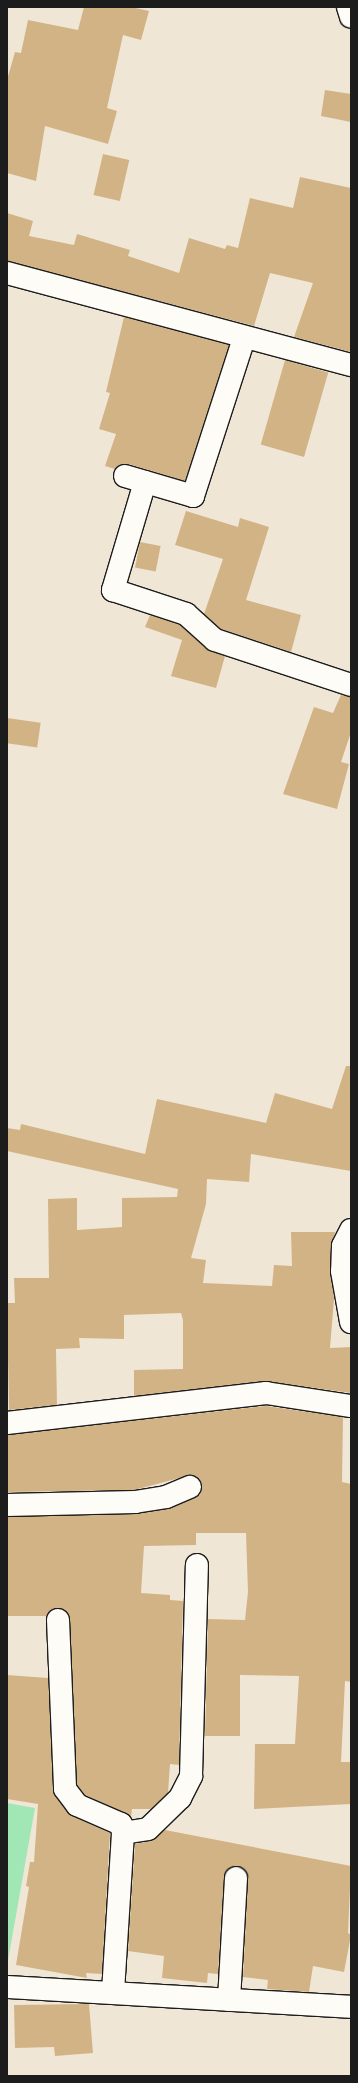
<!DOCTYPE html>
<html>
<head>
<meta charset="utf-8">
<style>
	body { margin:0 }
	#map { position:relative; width:358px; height:2083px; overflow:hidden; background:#f0e6d5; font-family:"Playpen Sans",sans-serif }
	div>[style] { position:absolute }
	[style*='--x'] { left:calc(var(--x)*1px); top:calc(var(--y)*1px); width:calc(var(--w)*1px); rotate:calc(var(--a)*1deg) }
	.green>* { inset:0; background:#a1e7b5 }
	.building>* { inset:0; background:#d2b386; transform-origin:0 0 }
	.roads { filter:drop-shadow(1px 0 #1c1c1c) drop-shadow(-1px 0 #1c1c1c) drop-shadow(0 1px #1c1c1c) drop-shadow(0 -1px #1c1c1c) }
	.minor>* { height:22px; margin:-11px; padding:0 11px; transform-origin:11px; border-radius:11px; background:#fdfcf7 }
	span { translate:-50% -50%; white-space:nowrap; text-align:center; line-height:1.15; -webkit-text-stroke:4px #fdfcf7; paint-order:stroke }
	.frame { position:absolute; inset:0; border:8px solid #1c1c1c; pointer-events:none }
</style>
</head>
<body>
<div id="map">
	<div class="green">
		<div style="clip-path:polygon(7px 1803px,35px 1808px,7px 1966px)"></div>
	</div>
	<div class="building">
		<div style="clip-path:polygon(84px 7px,131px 7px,149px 11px,141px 40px,123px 35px,107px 108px,117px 111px,108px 144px,45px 126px,36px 181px,7px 173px,7px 80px,15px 52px,21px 53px,28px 20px,78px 30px)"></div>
		<div style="clip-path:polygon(325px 90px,351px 94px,351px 122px,321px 116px)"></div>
		<div style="left:103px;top:154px;width:27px;height:42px;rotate:13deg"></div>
		<div style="clip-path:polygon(300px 177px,351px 188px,351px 352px,294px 337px,313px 283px,270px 273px,254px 326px,7px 261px,7px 213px,33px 221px,29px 236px,74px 245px,77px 234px,130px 250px,128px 256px,179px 273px,189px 238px,225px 249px,227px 245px,238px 248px,250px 198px,293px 208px)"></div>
		<div style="clip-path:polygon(124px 317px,229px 345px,185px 481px,129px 464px,115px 469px,105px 466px,116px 434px,99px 429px,110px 393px,106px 392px)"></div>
		<div style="left:285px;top:360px;width:45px;height:88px;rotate:16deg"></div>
		<div style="clip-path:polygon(186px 511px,238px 527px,240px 518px,269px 527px,246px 600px,301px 615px,291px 652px,221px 629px,204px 614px,223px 559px,175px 545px)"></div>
		<div style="left:140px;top:542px;width:21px;height:26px;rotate:11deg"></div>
		<div style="clip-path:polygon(150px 615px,180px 625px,207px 649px,225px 656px,216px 688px,171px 676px,182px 640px,145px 627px)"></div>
		<div style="clip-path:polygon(341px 695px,351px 697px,351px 732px,341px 762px,349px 764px,337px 809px,283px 794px,314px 707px,333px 713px)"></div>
		<div style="left:7px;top:718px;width:34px;height:25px;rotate:8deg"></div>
		<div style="clip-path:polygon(346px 1066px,351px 1066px,351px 1171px,251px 1154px,249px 1182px,207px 1179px,206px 1204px,191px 1258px,206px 1260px,203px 1283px,272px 1286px,274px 1265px,292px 1266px,291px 1232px,335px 1232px,331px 1246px,334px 1299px,330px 1348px,351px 1347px,351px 1393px,265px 1381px,134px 1396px,134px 1370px,183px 1369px,183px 1320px,181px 1313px,124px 1315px,124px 1339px,79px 1338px,80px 1348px,56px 1349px,57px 1405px,9px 1410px,7px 1303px,15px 1303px,14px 1278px,49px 1278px,48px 1199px,77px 1198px,77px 1230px,122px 1227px,122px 1198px,177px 1197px,178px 1189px,7px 1151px,7px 1128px,20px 1130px,21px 1124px,145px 1154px,157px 1099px,266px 1123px,275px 1093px,332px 1109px)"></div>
		<div style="clip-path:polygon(266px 1406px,343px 1417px,342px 1482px,351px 1484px,351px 1682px,345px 1681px,341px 1762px,351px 1762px,351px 1804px,254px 1809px,255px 1744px,295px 1744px,299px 1676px,240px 1675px,240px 1736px,205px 1736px,208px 1619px,245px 1620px,248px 1592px,246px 1533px,196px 1533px,196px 1545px,144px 1546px,141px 1593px,170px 1595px,170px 1600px,183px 1601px,179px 1765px,170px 1764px,168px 1793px,151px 1809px,132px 1809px,131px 1817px,85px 1795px,77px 1785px,69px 1614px,58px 1608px,46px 1616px,7px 1616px,7px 1517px,135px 1514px,168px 1509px,200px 1495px,202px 1483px,191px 1475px,134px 1490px,7px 1492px,7px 1435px)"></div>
		<div style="clip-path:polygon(7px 1675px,48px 1678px,55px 1796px,72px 1816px,110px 1833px,102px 1974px,86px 1973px,87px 1978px,16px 1965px,29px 1887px,26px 1886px,30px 1862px,34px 1862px,38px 1804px,7px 1799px)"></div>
		<div style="clip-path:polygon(165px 1830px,351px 1866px,348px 1933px,351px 1935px,344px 1972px,313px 1966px,309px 1992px,267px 1989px,268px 1980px,243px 1977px,248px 1879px,243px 1868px,236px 1866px,226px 1871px,224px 1877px,218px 1974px,208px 1973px,207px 1983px,162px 1978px,164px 1956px,128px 1951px,135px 1844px,150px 1841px)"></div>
		<div style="clip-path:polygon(89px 2004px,93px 2053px,55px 2056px,54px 2047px,15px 2048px,14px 2005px)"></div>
	</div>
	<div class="roads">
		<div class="minor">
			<div style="--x:348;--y:7;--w:10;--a:73"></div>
			<div style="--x:7;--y:273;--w:356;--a:15"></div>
			<div style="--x:125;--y:476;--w:71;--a:16.4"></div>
			<div style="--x:193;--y:496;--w:166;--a:-72.1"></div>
			<div style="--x:145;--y:482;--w:113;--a:106.5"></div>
			<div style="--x:113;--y:590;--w:77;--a:18.2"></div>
			<div style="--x:186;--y:614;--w:39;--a:42"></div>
			<div style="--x:215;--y:640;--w:143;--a:18.3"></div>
			<div style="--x:351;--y:1230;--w:18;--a:117"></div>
			<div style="--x:343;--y:1246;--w:25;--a:92"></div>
			<div style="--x:342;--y:1271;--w:52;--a:80"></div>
			<div style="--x:7;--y:1423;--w:261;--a:-6.6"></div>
			<div style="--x:266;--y:1393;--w:86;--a:8.7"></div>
			<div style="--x:7;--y:1505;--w:128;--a:-1.3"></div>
			<div style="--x:135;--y:1502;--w:31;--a:-9"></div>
			<div style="--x:166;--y:1497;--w:26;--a:-23"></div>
			<div style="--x:58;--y:1620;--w:169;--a:87.6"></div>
			<div style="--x:65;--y:1789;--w:20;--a:53"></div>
			<div style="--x:77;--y:1805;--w:48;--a:23.4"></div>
			<div style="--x:121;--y:1824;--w:9;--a:77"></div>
			<div style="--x:123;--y:1833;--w:160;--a:93.6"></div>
			<div style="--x:123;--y:1833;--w:25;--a:-9"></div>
			<div style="--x:148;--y:1829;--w:45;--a:-44.1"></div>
			<div style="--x:180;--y:1798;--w:25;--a:-63"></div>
			<div style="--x:191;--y:1776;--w:211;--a:-88.4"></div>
			<div style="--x:7;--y:1987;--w:345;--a:3.3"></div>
			<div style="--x:229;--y:2000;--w:122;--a:-86.7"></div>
		</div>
	</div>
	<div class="frame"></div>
</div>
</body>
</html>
